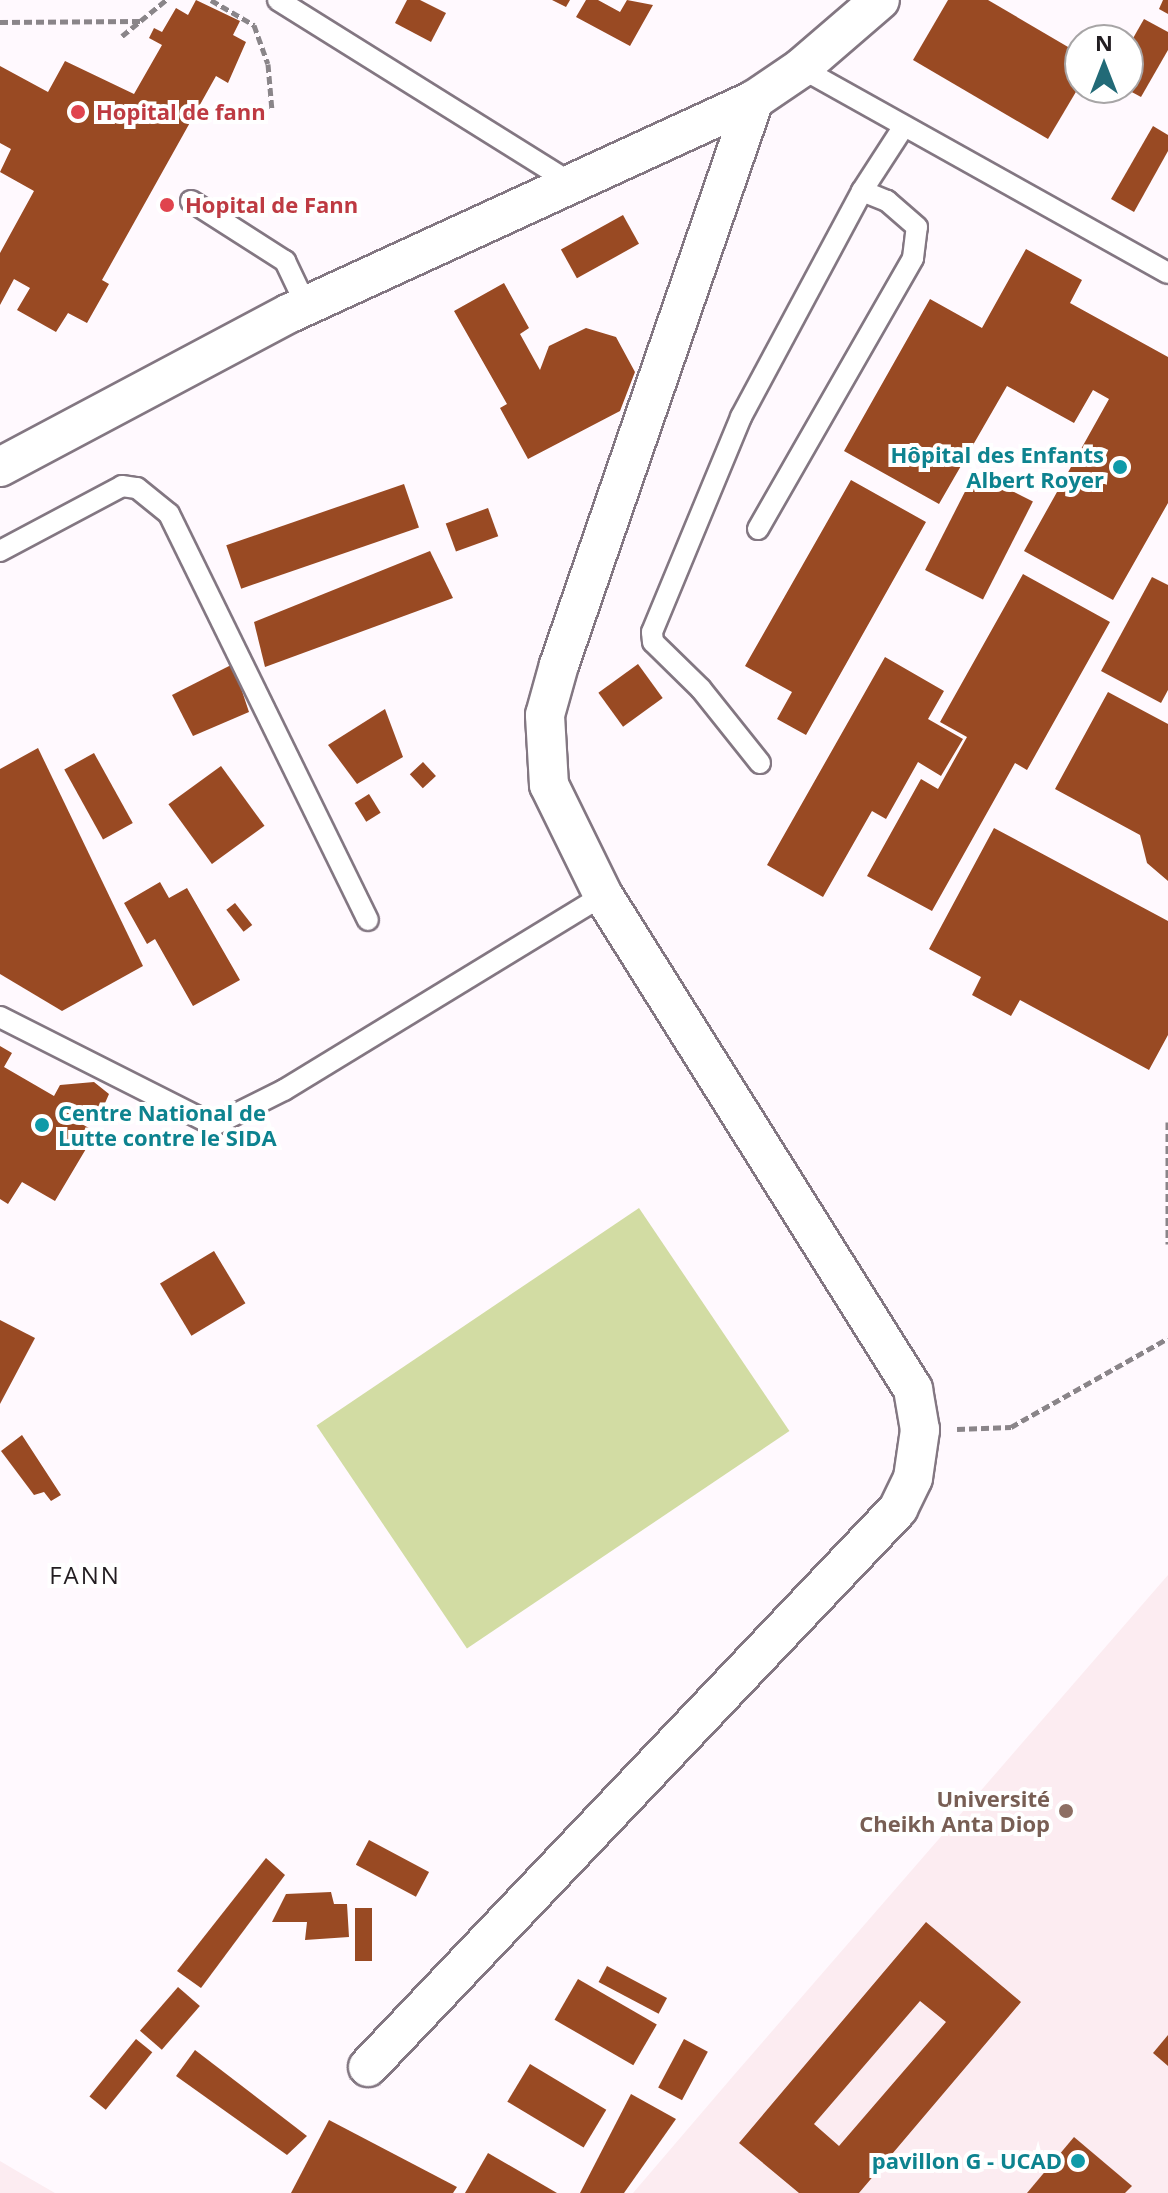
<!DOCTYPE html>
<html>
<head>
<meta charset="utf-8">
<style>
	body { margin:0 }
	#map { position:relative; width:1168px; height:2193px; overflow:hidden; background:#fff9fe; font-family:"Open Sans",sans-serif }
	div>[style] { position:absolute }
	[style*='--x'] { left:calc(var(--x)*1px); top:calc(var(--y)*1px); width:calc(var(--w)*1px); rotate:calc(var(--a)*1deg) }
	.education>* { inset:0; background:#fcecf1 }
	.green>* { inset:0; background:#d2dca3; transform-origin:0 0 }
	.building>* { inset:0; background:#994a23; transform-origin:0 0 }
	.path>* { height:5px; margin-top:-2.5px; transform-origin:0; background:repeating-linear-gradient(90deg,#8a8589 0 8px,transparent 0 12px) }
	.roads { filter:drop-shadow(2px 0 #837782) drop-shadow(-2px 0 #837782) drop-shadow(0 2px #837782) drop-shadow(0 -2px #837782) }
	.lane>* { height:20px; margin:-10px; padding:0 10px; transform-origin:10px; border-radius:10px; background:#fff }
	.street>* { height:38px; margin:-19px; padding:0 19px; transform-origin:19px; border-radius:19px; background:#fff }
	.dots>* { width:22px; height:22px; translate:-50% -50%; box-sizing:border-box; border:4px solid #fff; border-radius:50% }
	span { translate:-50% -50%; white-space:nowrap; text-align:center; line-height:1.15; -webkit-text-stroke:8px #fff; paint-order:stroke }
	.health-label { font-size:22px; color:#be3a42; font-weight:700 }
	.left { translate:0 -50%; text-align:left }
	.culture-label { font-size:22px; color:#0d838f; font-weight:700 }
	.right { translate:-100% -50%; text-align:right }
	.education-label { font-size:22px; color:#785e54; font-weight:700 }
	.neighbourhood-label { font-size:24px; color:#221d21; letter-spacing:2px }
	.north { position:absolute; left:1064px; top:24px; width:80px; height:80px; box-sizing:border-box; background:#fff; border:2px solid #a7a5a6; border-radius:50%; rotate:0deg; font-size:22px; font-weight:700; line-height:32px; text-align:center; color:#221d21 }
	.north::after { content:''; display:block; margin:auto; width:28px; height:36px; background:#226a77; clip-path:polygon(50% 0,100% 100%,50% 72%,0 100%) }
</style>
</head>
<body>
<div id="map">
	<div class="education">
		<div style="clip-path:polygon(1168px 1575px,1168px 2193px,633px 2193px,734px 2075px)"></div>
		<div style="clip-path:polygon(0 2161px,22px 2174px,55px 2193px,0 2193px)"></div>
	</div>
	<div class="green">
		<div style="left:639px;top:1208px;width:269px;height:389px;rotate:56deg"></div>
	</div>
	<div class="building">
		<div style="clip-path:polygon(196px 0,240px 21px,233px 35px,246px 42px,228px 83px,216px 76px,102px 280px,109px 284px,87px 323px,68px 313px,56px 332px,17px 310px,30px 288px,14px 279px,0 305px,0 253px,34px 191px,0 172px,11px 149px,0 143px,0 66px,48px 92px,65px 61px,134px 94px,162px 45px,149px 38px,154px 28px,162px 32px,176px 8px,188px 15px)"></div>
		<div style="clip-path:polygon(407px 0,420px 0,446px 13px,431px 42px,395px 23px)"></div>
		<div style="clip-path:polygon(552px 0,570px 0,566px 7px)"></div>
		<div style="clip-path:polygon(586px 0,598px 0,620px 12px,627px 0,653px 5px,630px 46px,576px 17px)"></div>
		<div style="clip-path:polygon(948px 0,988px 0,1080px 54px,1080px 85px,1048px 139px,913px 60px)"></div>
		<div style="clip-path:polygon(1163px 0,1168px 0,1168px 14px,1159px 9px)"></div>
		<div style="clip-path:polygon(1144px 19px,1168px 32px,1168px 50px,1141px 97px,1128px 90px,1128px 47px)"></div>
		<div style="clip-path:polygon(1153px 126px,1168px 135px,1168px 151px,1134px 212px,1111px 199px)"></div>
		<div style="left:623px;top:215px;width:33px;height:71px;rotate:61deg"></div>
		<div style="clip-path:polygon(1026px 249px,1082px 280px,1070px 303px,1168px 357px,1168px 503px,1113px 600px,1024px 551px,1109px 399px,1093px 390px,1074px 423px,1007px 386px,939px 504px,844px 451px,930px 299px,982px 328px)"></div>
		<div style="clip-path:polygon(504px 283px,529px 328px,520px 334px,540px 370px,549px 346px,586px 328px,616px 337px,635px 372px,620px 411px,528px 459px,500px 408px,507px 404px,454px 311px)"></div>
		<div style="left:975px;top:472px;width:65px;height:110px;rotate:27deg"></div>
		<div style="clip-path:polygon(851px 480px,926px 522px,806px 735px,777px 719px,792px 692px,745px 666px)"></div>
		<div style="left:404px;top:484px;width:46px;height:188px;rotate:71deg"></div>
		<div style="left:488px;top:508px;width:30px;height:45px;rotate:70deg"></div>
		<div style="clip-path:polygon(430px 551px,453px 598px,265px 667px,254px 622px)"></div>
		<div style="clip-path:polygon(1023px 574px,1110px 622px,1027px 770px,1015px 763px,932px 911px,867px 876px,921px 779px,938px 789px,967px 737px,940px 722px)"></div>
		<div style="clip-path:polygon(1152px 577px,1168px 585px,1168px 690px,1161px 703px,1101px 671px)"></div>
		<div style="clip-path:polygon(885px 657px,944px 691px,928px 719px,963px 739px,941px 776px,918px 762px,886px 819px,872px 811px,823px 897px,767px 865px)"></div>
		<div style="clip-path:polygon(233px 664px,249px 712px,193px 736px,172px 695px)"></div>
		<div style="left:638px;top:664px;width:42px;height:49px;rotate:54deg"></div>
		<div style="clip-path:polygon(1108px 692px,1168px 724px,1168px 881px,1147px 863px,1140px 835px,1055px 789px)"></div>
		<div style="clip-path:polygon(385px 709px,403px 757px,357px 784px,328px 745px)"></div>
		<div style="clip-path:polygon(38px 748px,143px 966px,62px 1011px,0 974px,0 769px)"></div>
		<div style="left:94px;top:753px;width:80px;height:34px;rotate:61deg"></div>
		<div style="left:423px;top:762px;width:19px;height:18px;rotate:47deg"></div>
		<div style="left:221px;top:766px;width:74px;height:65px;rotate:54deg"></div>
		<div style="left:369px;top:794px;width:22px;height:17px;rotate:58deg"></div>
		<div style="clip-path:polygon(994px 828px,1168px 921px,1168px 1035px,1149px 1070px,1020px 1000px,1011px 1016px,972px 995px,981px 977px,929px 949px)"></div>
		<div style="clip-path:polygon(160px 882px,169px 898px,187px 888px,240px 980px,193px 1006px,155px 939px,147px 944px,124px 903px)"></div>
		<div style="left:235px;top:903px;width:28px;height:11px;rotate:52deg"></div>
		<div style="clip-path:polygon(0 1046px,12px 1053px,4px 1067px,54px 1096px,60px 1085px,94px 1082px,109px 1094px,102px 1110px,79px 1105px,71px 1118px,96px 1132px,55px 1201px,22px 1182px,8px 1204px,0 1199px)"></div>
		<div style="left:214px;top:1251px;width:61px;height:63px;rotate:59deg"></div>
		<div style="clip-path:polygon(0 1320px,35px 1338px,0 1404px)"></div>
		<div style="clip-path:polygon(22px 1435px,61px 1495px,51px 1501px,44px 1492px,34px 1495px,1px 1451px)"></div>
		<div style="left:369px;top:1840px;width:68px;height:28px;rotate:28deg"></div>
		<div style="clip-path:polygon(266px 1858px,285px 1875px,201px 1988px,177px 1971px)"></div>
		<div style="clip-path:polygon(331px 1892px,334px 1904px,347px 1904px,349px 1937px,305px 1940px,307px 1922px,272px 1922px,286px 1894px)"></div>
		<div style="left:355px;top:1908px;width:17px;height:53px"></div>
		<div style="clip-path:polygon(evenodd,926px 1922px,1021px 2002px,859px 2193px,799px 2193px,739px 2143px,926px 1922px,920px 2001px,946px 2022px,839px 2146px,814px 2124px,920px 2001px)"></div>
		<div style="left:607px;top:1966px;width:68px;height:18px;rotate:28deg"></div>
		<div style="left:578px;top:1979px;width:91px;height:47px;rotate:30deg"></div>
		<div style="left:178px;top:1987px;width:29px;height:58px;rotate:41deg"></div>
		<div style="clip-path:polygon(1168px 2035px,1168px 2066px,1153px 2053px)"></div>
		<div style="left:136px;top:2039px;width:21px;height:74px;rotate:39deg"></div>
		<div style="left:684px;top:2039px;width:27px;height:55px;rotate:28deg"></div>
		<div style="clip-path:polygon(195px 2050px,307px 2136px,287px 2155px,176px 2076px)"></div>
		<div style="left:530px;top:2064px;width:89px;height:44px;rotate:31deg"></div>
		<div style="clip-path:polygon(631px 2094px,676px 2119px,624px 2193px,580px 2193px)"></div>
		<div style="clip-path:polygon(329px 2120px,457px 2187px,453px 2193px,291px 2193px)"></div>
		<div style="clip-path:polygon(1074px 2137px,1132px 2186px,1125px 2193px,1027px 2193px)"></div>
		<div style="clip-path:polygon(488px 2153px,557px 2193px,465px 2193px)"></div>
	</div>
	<div class="path">
		<div style="--x:211;--y:0;--w:50;--a:30.2"></div>
		<div style="--x:254;--y:25;--w:41;--a:70.3"></div>
		<div style="--x:268;--y:64;--w:47;--a:85.1"></div>
		<div style="--x:0;--y:22;--w:140;--a:-0.4"></div>
		<div style="--x:122;--y:36;--w:57;--a:-39.3"></div>
		<div style="--x:1168;--y:1122;--w:122;--a:90"></div>
		<div style="--x:957;--y:1429;--w:54;--a:-2.1"></div>
		<div style="--x:1011;--y:1427;--w:180;--a:-29.5"></div>
	</div>
	<div class="roads">
		<div class="lane">
			<div style="--x:278;--y:0;--w:343;--a:32"></div>
			<div style="--x:801;--y:68;--w:420;--a:29.2"></div>
			<div style="--x:191;--y:201;--w:112;--a:32.6"></div>
			<div style="--x:285;--y:261;--w:49;--a:64.5"></div>
			<div style="--x:758;--y:529;--w:312;--a:-60.2"></div>
			<div style="--x:913;--y:258;--w:31;--a:-83"></div>
			<div style="--x:917;--y:227;--w:40;--a:-139"></div>
			<div style="--x:887;--y:201;--w:27;--a:-158"></div>
			<div style="--x:0;--y:551;--w:138;--a:-28"></div>
			<div style="--x:122;--y:486;--w:15;--a:8"></div>
			<div style="--x:137;--y:488;--w:41;--a:39.1"></div>
			<div style="--x:169;--y:514;--w:452;--a:63.9"></div>
			<div style="--x:760;--y:763;--w:95;--a:-128.6"></div>
			<div style="--x:701;--y:689;--w:67;--a:-135.6"></div>
			<div style="--x:653;--y:642;--w:10;--a:-96"></div>
			<div style="--x:652;--y:632;--w:233;--a:-67.5"></div>
			<div style="--x:741;--y:417;--w:256;--a:-61.8"></div>
			<div style="--x:862;--y:191;--w:77;--a:-57.1"></div>
			<div style="--x:0;--y:1017;--w:240;--a:26.8"></div>
			<div style="--x:214;--y:1125;--w:78;--a:-26.6"></div>
			<div style="--x:284;--y:1090;--w:374;--a:-31.4"></div>
		</div>
		<div class="street">
			<div style="--x:0;--y:467;--w:328;--a:-28"></div>
			<div style="--x:290;--y:313;--w:511;--a:-24.66"></div>
			<div style="--x:754;--y:100;--w:57;--a:-34.2"></div>
			<div style="--x:801;--y:68;--w:104;--a:-40.7"></div>
			<div style="--x:368;--y:2067;--w:770;--a:-46.47"></div>
			<div style="--x:898;--y:1509;--w:34;--a:-64"></div>
			<div style="--x:913;--y:1478;--w:49;--a:-81.7"></div>
			<div style="--x:920;--y:1430;--w:42;--a:-99.7"></div>
			<div style="--x:913;--y:1389;--w:583;--a:-122.11"></div>
			<div style="--x:603;--y:895;--w:123;--a:-116.1"></div>
			<div style="--x:549;--y:785;--w:70;--a:-93.3"></div>
			<div style="--x:545;--y:715;--w:52;--a:-74.4"></div>
			<div style="--x:559;--y:665;--w:598;--a:-70.96"></div>
		</div>
	</div>
	<div class="dots">
		<div style="left:78px;top:112px;background:#e0444e"></div>
		<div style="left:167px;top:205px;background:#e0444e"></div>
		<div style="left:1120px;top:467px;background:#0f9aa8"></div>
		<div style="left:42px;top:1125px;background:#0f9aa8"></div>
		<div style="left:1066px;top:1811px;background:#8d6e63"></div>
		<div style="left:1078px;top:2161px;background:#0f9aa8"></div>
	</div>
	<div class="health-label">
		<span class="left" style="left:96px;top:112px">Hopital de fann</span>
		<span class="left" style="left:185px;top:205px">Hopital de Fann</span>
	</div>
	<div class="culture-label">
		<span class="right" style="left:1104px;top:467px">Hôpital des Enfants<br>Albert Royer</span>
		<span class="left" style="left:58px;top:1125px">Centre National de<br>Lutte contre le SIDA</span>
		<span class="right" style="left:1062px;top:2161px">pavillon G - UCAD</span>
	</div>
	<div class="education-label">
		<span class="right" style="left:1050px;top:1811px">Université<br>Cheikh Anta Diop</span>
	</div>
	<div class="neighbourhood-label">
		<span style="left:85px;top:1575px">FANN</span>
	</div>
	<div class="north">N</div>
</div>
</body>
</html>
